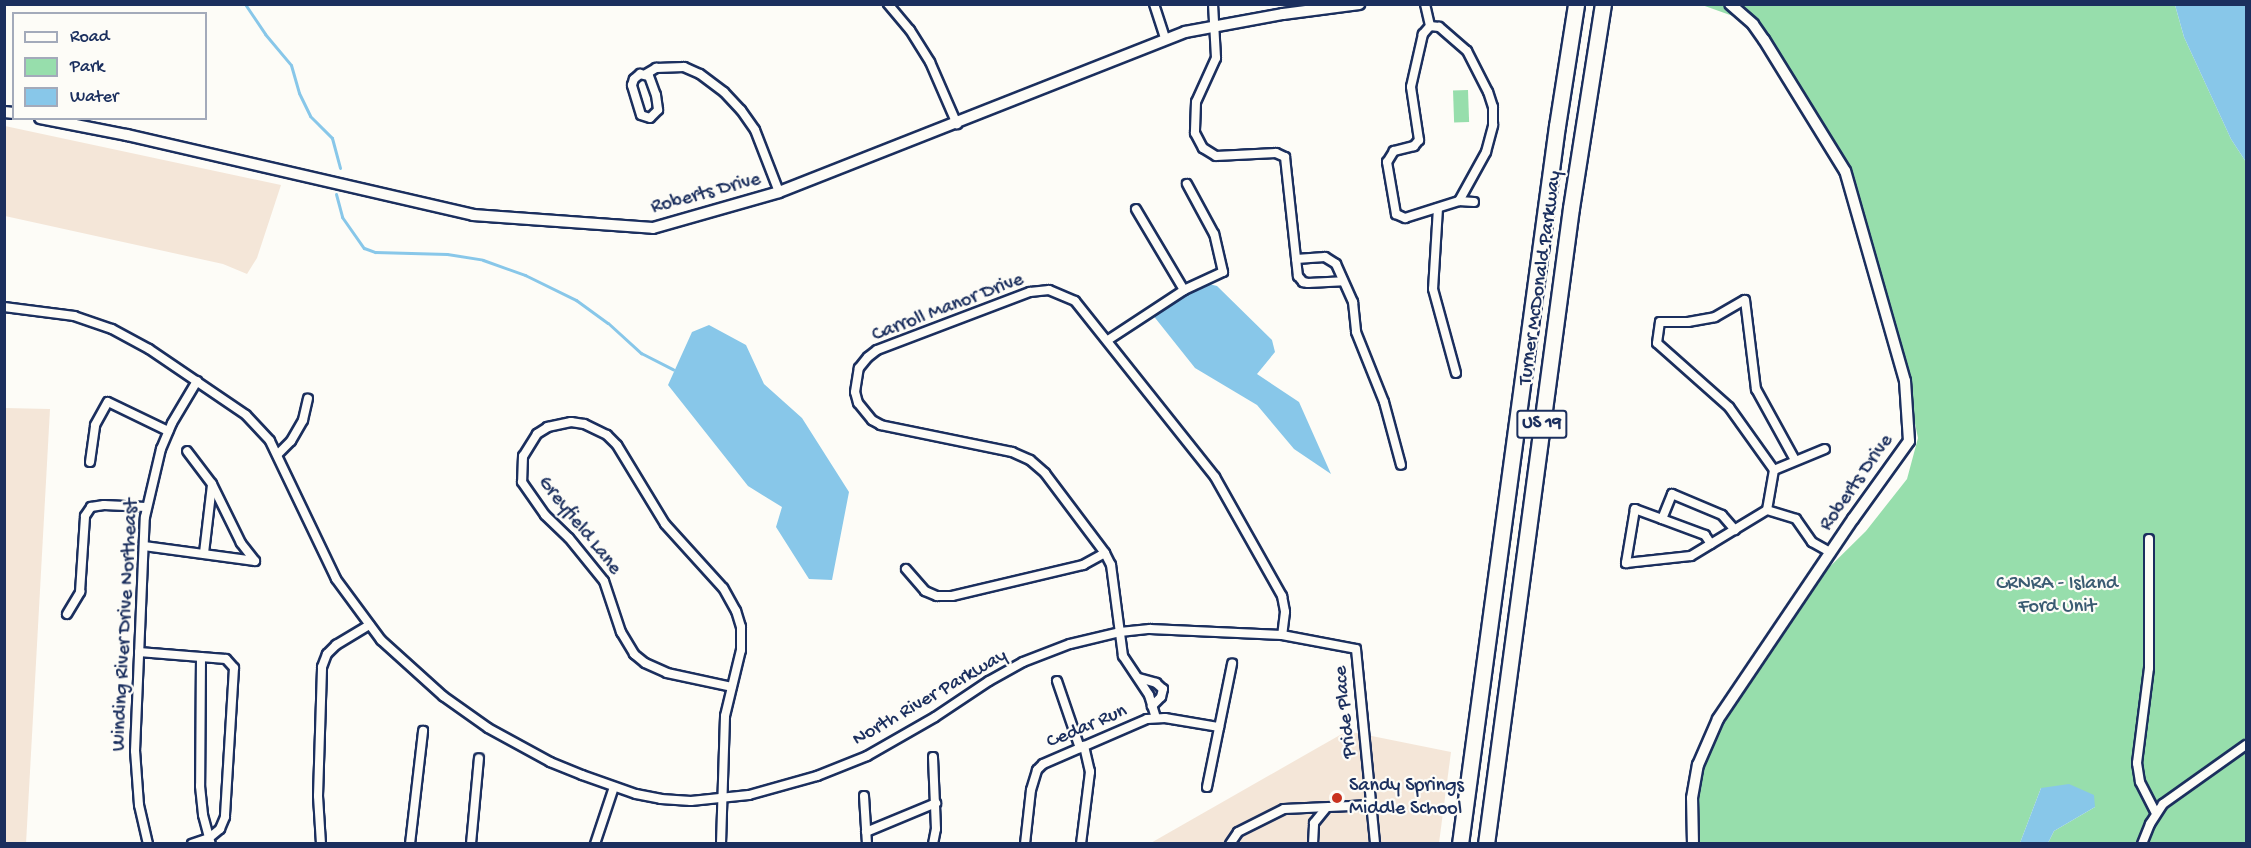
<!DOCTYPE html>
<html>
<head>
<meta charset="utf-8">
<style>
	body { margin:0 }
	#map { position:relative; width:2251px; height:848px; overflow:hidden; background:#fdfcf7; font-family:"Gochi Hand",sans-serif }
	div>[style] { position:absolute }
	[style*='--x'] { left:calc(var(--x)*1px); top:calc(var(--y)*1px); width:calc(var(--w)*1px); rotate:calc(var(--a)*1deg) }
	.built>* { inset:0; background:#f4e6d8 }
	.green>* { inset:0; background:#97deac; transform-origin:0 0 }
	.water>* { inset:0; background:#88c7e9 }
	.stream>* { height:3px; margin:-1.5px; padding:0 1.5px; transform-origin:1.5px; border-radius:1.5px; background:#88c7e9 }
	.roads { filter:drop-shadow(2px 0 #1b2f5e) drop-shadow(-2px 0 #1b2f5e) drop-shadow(0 2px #1b2f5e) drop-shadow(0 -2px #1b2f5e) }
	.minor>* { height:8px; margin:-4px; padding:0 4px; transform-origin:4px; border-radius:4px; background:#fdfcf7 }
	.tertiary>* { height:10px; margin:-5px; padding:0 5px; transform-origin:5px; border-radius:5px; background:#fdfcf7 }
	.motorway>* { height:15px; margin:-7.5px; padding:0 7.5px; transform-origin:7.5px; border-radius:7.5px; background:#fdfcf7 }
	.dots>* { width:16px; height:16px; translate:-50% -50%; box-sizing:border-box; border:3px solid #fdfcf7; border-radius:50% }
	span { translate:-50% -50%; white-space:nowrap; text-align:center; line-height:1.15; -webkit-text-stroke:4.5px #fdfcf7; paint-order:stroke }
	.shield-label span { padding:2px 4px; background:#fdfcf7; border:2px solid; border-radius:4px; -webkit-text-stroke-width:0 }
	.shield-label { font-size:18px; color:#1b2f5e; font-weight:700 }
	.street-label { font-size:20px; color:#1b2f5e }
	.park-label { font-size:20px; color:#3a5b72 }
	.poi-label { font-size:20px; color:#1b2f5e }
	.left { translate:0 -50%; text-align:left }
	.frame { position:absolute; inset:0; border:6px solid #1b2f5e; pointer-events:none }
	.legend { position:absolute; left:12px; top:12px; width:195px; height:108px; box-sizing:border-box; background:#fdfcf7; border:2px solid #a3aaba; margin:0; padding:8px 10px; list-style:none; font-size:18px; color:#1b2f5e }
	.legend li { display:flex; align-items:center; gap:12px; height:30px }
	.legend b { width:30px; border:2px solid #a3aaba }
</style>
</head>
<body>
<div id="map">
	<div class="built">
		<div style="clip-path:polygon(5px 126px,281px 185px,257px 258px,247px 274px,223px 264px,5px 216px)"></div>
		<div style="clip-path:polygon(5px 408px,50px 409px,26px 844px,5px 843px)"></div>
		<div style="clip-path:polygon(1347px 731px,1451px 752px,1439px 843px,1149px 844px)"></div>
	</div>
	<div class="green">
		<div style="clip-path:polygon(1702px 5px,2175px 5px,2184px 37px,2231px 139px,2246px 162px,2246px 843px,2048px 843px,2054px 831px,2095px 807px,2041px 788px,2020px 843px,1697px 843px,1692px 815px,1698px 758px,1796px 600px,1866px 531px,1907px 479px,1918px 438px,1907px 385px,1842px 159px,1761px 26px)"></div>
		<div style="left:1468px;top:90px;width:32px;height:15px;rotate:88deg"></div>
	</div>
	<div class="water">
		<div style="clip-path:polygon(2175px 5px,2246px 5px,2246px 162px,2231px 139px,2184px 37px)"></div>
		<div style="clip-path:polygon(1205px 283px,1217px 286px,1272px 340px,1275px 352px,1257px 374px,1299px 402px,1331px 474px,1294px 449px,1257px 405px,1195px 368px,1152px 314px)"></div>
		<div style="clip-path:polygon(709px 325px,746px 345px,764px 384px,802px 418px,849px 492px,832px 580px,809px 579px,776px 527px,782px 507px,748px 486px,668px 385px,692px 332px)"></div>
		<div style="clip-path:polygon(2069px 784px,2094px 795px,2095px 807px,2054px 831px,2048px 843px,2020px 843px,2041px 788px)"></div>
	</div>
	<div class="stream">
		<div style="--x:245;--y:4;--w:36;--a:56"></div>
		<div style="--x:265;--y:34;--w:40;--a:50"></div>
		<div style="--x:291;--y:65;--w:29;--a:74"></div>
		<div style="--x:299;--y:93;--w:25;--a:64"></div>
		<div style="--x:310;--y:116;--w:31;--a:45"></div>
		<div style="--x:332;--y:138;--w:31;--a:75"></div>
		<div style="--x:336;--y:194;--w:24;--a:75"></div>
		<div style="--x:342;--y:217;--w:38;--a:55"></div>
		<div style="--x:364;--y:248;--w:12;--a:20"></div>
		<div style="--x:375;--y:252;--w:72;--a:1.6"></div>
		<div style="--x:447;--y:254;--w:36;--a:9"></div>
		<div style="--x:483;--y:260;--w:45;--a:19.7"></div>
		<div style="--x:525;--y:275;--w:57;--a:26.1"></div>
		<div style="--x:576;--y:300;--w:39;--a:36"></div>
		<div style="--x:608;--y:323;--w:45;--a:42.3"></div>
		<div style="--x:641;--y:353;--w:36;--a:27"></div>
	</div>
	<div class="roads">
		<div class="minor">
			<div style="--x:888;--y:4;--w:34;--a:50"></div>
			<div style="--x:910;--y:30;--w:38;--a:58"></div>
			<div style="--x:930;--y:62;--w:68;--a:66.5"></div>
			<div style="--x:1154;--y:4;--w:36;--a:72"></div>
			<div style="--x:1213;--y:4;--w:54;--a:86.8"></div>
			<div style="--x:1216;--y:58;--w:48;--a:114.4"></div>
			<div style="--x:1196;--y:102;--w:31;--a:92"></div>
			<div style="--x:1195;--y:133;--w:17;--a:62"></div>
			<div style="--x:1203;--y:148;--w:15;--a:32"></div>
			<div style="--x:1216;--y:156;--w:60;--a:-2.9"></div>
			<div style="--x:1276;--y:153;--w:10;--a:24"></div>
			<div style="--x:1285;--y:157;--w:120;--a:83.8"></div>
			<div style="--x:1298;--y:276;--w:8;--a:50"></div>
			<div style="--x:1303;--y:282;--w:5;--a:11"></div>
			<div style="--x:1308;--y:283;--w:35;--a:-3"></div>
			<div style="--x:1425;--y:4;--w:23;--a:77"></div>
			<div style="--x:640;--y:74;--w:9;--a:13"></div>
			<div style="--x:649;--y:76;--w:20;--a:70"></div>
			<div style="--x:656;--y:95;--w:15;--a:82"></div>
			<div style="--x:658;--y:110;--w:11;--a:135"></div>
			<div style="--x:650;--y:118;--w:9;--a:-162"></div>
			<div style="--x:641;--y:115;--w:31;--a:-107"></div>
			<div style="--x:632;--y:85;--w:6;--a:-72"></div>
			<div style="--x:634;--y:79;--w:8;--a:-40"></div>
			<div style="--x:646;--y:74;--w:12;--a:-31"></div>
			<div style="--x:656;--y:68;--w:28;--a:-2"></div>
			<div style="--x:684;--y:67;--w:17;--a:24"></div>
			<div style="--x:700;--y:74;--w:30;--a:37"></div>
			<div style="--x:724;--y:92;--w:25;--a:47"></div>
			<div style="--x:741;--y:110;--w:24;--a:55"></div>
			<div style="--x:755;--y:130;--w:66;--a:68.8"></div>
			<div style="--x:1459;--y:201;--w:56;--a:-61.1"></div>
			<div style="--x:1486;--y:152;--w:28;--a:-75"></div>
			<div style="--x:1493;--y:125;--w:18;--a:-90"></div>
			<div style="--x:1493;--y:107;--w:16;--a:-108"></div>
			<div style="--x:1488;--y:92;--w:46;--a:-117.1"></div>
			<div style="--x:1467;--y:51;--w:37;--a:-139"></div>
			<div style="--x:1439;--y:27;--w:9;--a:-174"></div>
			<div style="--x:1430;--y:26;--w:11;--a:131"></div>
			<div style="--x:1423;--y:34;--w:54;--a:102.8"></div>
			<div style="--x:1411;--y:87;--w:54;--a:81.4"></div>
			<div style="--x:1419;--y:140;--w:8;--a:130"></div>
			<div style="--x:1414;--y:146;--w:21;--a:166"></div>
			<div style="--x:1394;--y:151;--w:13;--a:122"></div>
			<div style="--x:1387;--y:162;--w:53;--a:80.2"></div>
			<div style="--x:1396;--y:214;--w:10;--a:24"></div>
			<div style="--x:1405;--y:218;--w:57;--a:-17.5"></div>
			<div style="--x:1459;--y:201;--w:15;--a:4"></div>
			<div style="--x:1438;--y:208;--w:81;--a:93.5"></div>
			<div style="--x:1433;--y:289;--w:87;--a:74.7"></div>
			<div style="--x:1296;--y:259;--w:29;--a:-4"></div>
			<div style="--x:1325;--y:257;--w:13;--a:32"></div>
			<div style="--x:1336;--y:264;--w:42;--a:65.9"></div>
			<div style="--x:1353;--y:302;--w:30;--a:84"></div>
			<div style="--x:1356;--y:332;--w:75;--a:68.2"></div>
			<div style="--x:1384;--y:402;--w:65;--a:74.9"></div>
			<div style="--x:1184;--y:290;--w:43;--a:-24.8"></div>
			<div style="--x:1223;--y:272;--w:39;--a:-103"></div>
			<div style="--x:1214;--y:234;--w:57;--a:-118.4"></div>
			<div style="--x:4;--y:307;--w:71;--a:7.3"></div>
			<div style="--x:74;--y:316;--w:40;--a:18.9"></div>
			<div style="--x:112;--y:329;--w:42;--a:28.4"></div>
			<div style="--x:149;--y:349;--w:117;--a:34.2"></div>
			<div style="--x:246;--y:415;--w:35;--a:47"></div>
			<div style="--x:270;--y:441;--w:153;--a:64.4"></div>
			<div style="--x:336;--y:579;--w:76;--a:53.6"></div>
			<div style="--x:381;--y:640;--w:84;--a:42.1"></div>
			<div style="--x:443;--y:696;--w:55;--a:35.4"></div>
			<div style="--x:488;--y:728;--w:71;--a:28.7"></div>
			<div style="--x:550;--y:762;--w:35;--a:22"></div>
			<div style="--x:582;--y:775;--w:57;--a:19.4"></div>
			<div style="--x:636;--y:794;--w:25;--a:11"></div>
			<div style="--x:661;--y:799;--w:30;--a:4"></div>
			<div style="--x:691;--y:801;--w:58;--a:-5.9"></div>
			<div style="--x:749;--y:795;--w:71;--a:-15.6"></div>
			<div style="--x:817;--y:776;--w:54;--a:-21.8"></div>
			<div style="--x:867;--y:756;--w:78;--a:-29.8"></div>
			<div style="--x:935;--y:717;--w:65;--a:-33.7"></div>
			<div style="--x:989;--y:681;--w:39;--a:-29"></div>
			<div style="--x:1023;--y:662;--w:50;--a:-21"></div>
			<div style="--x:1070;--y:644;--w:51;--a:-13.5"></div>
			<div style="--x:1120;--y:632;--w:30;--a:-6"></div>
			<div style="--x:1150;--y:629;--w:132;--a:2.6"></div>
			<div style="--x:1282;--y:635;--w:75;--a:10.7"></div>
			<div style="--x:1356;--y:649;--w:196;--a:84.4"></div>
			<div style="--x:1108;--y:340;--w:91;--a:-33.3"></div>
			<div style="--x:1184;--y:290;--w:94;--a:-120.7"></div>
			<div style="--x:278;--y:454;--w:18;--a:-45"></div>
			<div style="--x:291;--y:441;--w:24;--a:-60"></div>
			<div style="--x:303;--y:420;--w:22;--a:-77"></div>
			<div style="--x:90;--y:462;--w:37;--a:-82"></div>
			<div style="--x:95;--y:425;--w:26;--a:-61"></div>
			<div style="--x:108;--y:402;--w:67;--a:25.8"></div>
			<div style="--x:1774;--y:470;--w:55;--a:-22.4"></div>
			<div style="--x:1767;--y:510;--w:41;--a:-80.1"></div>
			<div style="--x:1774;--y:470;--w:77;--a:-125.5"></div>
			<div style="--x:1729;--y:407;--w:96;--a:-138.4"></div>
			<div style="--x:1657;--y:343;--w:21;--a:-82"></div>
			<div style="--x:1660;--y:322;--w:28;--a:0"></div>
			<div style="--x:1688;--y:322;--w:27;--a:-10"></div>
			<div style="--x:1715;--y:317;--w:34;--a:-30"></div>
			<div style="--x:1745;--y:300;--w:90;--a:83"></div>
			<div style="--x:1756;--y:389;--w:81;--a:61.2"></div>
			<div style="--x:1662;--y:519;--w:29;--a:-160"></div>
			<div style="--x:1635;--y:509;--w:55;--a:99.5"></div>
			<div style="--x:1626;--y:563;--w:65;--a:-6.1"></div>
			<div style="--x:1691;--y:556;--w:89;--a:-31.2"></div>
			<div style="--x:1767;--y:510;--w:30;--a:17"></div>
			<div style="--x:1796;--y:519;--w:28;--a:55"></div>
			<div style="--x:1812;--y:542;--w:21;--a:29"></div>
			<div style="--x:2149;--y:539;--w:129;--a:90"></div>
			<div style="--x:2149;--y:668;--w:96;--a:97.2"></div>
			<div style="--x:2137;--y:763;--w:19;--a:81"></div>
			<div style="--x:2140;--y:782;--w:35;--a:63"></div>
			<div style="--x:1711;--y:544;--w:11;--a:-124"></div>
			<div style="--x:1705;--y:535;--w:46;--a:-159.6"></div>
			<div style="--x:1662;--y:519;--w:27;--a:-68"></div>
			<div style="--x:1672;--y:494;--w:54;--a:22.8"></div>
			<div style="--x:1722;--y:515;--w:20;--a:49"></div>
			<div style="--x:144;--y:546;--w:112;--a:7.7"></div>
			<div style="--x:255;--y:561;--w:23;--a:-128"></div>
			<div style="--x:241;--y:543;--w:66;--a:-116.2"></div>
			<div style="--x:212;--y:484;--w:41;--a:-127.1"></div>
			<div style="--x:204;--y:553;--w:68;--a:-83.3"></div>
			<div style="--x:906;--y:569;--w:29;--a:49"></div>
			<div style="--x:925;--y:591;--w:13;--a:23"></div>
			<div style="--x:937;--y:596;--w:15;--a:0"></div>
			<div style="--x:952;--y:596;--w:135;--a:-13.3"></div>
			<div style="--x:1083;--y:565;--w:25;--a:-29"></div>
			<div style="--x:67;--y:614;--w:26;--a:-59"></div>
			<div style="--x:80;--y:592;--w:76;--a:-86.2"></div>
			<div style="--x:85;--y:516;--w:11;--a:-56"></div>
			<div style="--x:91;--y:507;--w:13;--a:-9"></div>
			<div style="--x:104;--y:505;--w:42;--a:2.7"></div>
			<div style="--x:139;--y:652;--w:87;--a:4.6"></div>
			<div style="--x:226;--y:659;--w:12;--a:48"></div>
			<div style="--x:234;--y:668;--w:149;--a:93.5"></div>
			<div style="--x:225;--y:817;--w:13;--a:113"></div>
			<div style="--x:220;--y:829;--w:14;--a:141"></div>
			<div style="--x:209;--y:838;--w:18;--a:161"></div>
			<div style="--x:201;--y:657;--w:129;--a:90.4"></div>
			<div style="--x:200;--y:786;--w:29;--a:84"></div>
			<div style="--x:203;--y:815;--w:30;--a:75"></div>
			<div style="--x:1139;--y:678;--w:18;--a:16"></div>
			<div style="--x:1156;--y:683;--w:9;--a:41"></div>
			<div style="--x:1163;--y:689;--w:8;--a:104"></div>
			<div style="--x:1161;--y:697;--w:13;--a:135"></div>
			<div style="--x:1057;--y:681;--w:71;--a:71.1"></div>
			<div style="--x:1156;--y:718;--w:24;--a:-107"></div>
			<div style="--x:1149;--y:695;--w:47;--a:-123.7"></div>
			<div style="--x:1123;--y:656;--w:92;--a:-97.5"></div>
			<div style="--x:1111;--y:565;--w:13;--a:-117"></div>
			<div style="--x:1105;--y:553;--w:100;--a:-126.9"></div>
			<div style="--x:1045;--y:473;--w:20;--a:-139"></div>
			<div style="--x:1030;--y:460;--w:20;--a:-156"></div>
			<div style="--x:1012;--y:452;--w:134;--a:-168.4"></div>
			<div style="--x:881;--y:425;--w:10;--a:-151"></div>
			<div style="--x:872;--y:420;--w:22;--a:-129"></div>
			<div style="--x:858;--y:403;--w:11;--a:-105"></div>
			<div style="--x:855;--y:392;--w:24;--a:-81"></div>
			<div style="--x:859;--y:368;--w:14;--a:-51"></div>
			<div style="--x:868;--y:357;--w:11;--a:-38"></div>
			<div style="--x:877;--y:350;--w:164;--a:-20.8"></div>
			<div style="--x:1030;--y:292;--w:19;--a:-6"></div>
			<div style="--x:1049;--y:290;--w:28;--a:23"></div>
			<div style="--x:1075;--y:301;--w:225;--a:51.5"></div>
			<div style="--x:1215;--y:477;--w:137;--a:60.6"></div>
			<div style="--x:1282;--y:596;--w:16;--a:79"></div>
			<div style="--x:1285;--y:612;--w:23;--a:97"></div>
			<div style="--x:1207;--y:787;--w:126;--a:-78.5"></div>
			<div style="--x:864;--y:796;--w:48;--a:86.4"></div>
			<div style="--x:866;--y:832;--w:76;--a:-22.5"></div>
			<div style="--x:148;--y:844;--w:40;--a:-103"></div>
			<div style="--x:139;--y:805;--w:54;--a:-94.2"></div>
			<div style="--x:135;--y:751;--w:234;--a:-87.6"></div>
			<div style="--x:145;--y:517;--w:70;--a:-76.8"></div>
			<div style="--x:161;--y:449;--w:28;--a:-67"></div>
			<div style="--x:172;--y:423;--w:49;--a:-59.2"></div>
			<div style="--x:321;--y:844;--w:48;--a:-93.6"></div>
			<div style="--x:318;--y:796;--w:129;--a:-88.2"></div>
			<div style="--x:322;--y:667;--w:14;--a:-69"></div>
			<div style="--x:327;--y:654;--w:13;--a:-45"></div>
			<div style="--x:336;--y:645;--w:39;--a:-31"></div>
			<div style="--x:410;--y:844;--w:114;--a:-83.4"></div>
			<div style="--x:471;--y:844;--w:86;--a:-84.7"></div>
			<div style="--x:595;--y:844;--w:60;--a:-71.6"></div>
			<div style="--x:721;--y:844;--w:128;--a:-88.2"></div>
			<div style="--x:725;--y:716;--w:68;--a:-76.4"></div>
			<div style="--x:741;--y:650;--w:23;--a:-90"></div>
			<div style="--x:741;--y:627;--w:17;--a:-107"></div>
			<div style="--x:736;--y:611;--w:26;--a:-119"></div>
			<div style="--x:723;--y:588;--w:86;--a:-132.2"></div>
			<div style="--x:665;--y:524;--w:92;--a:-121.3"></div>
			<div style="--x:617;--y:445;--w:14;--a:-135"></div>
			<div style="--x:607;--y:435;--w:25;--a:-154"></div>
			<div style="--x:584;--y:424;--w:13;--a:-171"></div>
			<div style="--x:571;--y:422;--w:24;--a:168"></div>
			<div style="--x:548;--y:427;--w:13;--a:148"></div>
			<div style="--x:537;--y:434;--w:26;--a:122"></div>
			<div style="--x:523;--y:456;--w:26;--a:92"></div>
			<div style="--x:522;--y:482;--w:40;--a:55.1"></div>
			<div style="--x:545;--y:515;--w:33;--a:44"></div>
			<div style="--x:569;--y:538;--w:55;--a:50.9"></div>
			<div style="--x:604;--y:581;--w:54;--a:71.6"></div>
			<div style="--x:621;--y:632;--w:26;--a:59"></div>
			<div style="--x:634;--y:654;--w:14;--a:39"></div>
			<div style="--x:645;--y:663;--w:24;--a:24"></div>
			<div style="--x:667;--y:673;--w:66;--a:12.2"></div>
			<div style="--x:933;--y:844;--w:15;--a:-79"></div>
			<div style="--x:936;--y:829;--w:72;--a:-92.4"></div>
			<div style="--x:1025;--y:844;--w:54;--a:-83.7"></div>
			<div style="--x:1031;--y:790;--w:21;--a:-73"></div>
			<div style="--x:1037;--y:770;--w:8;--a:-45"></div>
			<div style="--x:1043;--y:764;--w:113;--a:-23.4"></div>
			<div style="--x:1147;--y:719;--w:18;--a:-3"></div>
			<div style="--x:1165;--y:718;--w:55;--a:9.5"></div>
			<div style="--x:1081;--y:844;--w:73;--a:-82.9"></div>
			<div style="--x:1090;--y:772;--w:27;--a:-103"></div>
			<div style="--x:1230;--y:844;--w:14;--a:-56"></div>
			<div style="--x:1238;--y:832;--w:51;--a:-26.6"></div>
			<div style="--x:1284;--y:809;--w:89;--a:-2.6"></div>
			<div style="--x:1313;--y:844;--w:21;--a:-87"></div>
			<div style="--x:1314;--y:823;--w:19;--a:-51"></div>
			<div style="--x:2142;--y:844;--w:22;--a:-68"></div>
			<div style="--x:2150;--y:824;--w:24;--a:-57"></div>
			<div style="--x:2163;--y:804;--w:102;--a:-35.4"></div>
		</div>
		<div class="tertiary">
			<div style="--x:4;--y:112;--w:10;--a:6"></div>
			<div style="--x:40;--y:118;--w:89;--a:11.1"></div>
			<div style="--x:127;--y:135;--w:355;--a:13"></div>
			<div style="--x:473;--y:215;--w:180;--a:4.1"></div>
			<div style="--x:653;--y:228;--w:131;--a:-15.9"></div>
			<div style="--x:779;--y:192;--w:436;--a:-21.5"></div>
			<div style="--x:1185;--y:32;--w:100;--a:-10.4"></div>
			<div style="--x:1283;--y:14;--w:77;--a:-7.5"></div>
			<div style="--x:1693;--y:844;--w:46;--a:-91.2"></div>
			<div style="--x:1692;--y:798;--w:34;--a:-80"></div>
			<div style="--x:1698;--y:765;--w:50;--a:-66.5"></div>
			<div style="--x:1718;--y:719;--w:241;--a:-56"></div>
			<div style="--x:1853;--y:519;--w:96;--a:-54.3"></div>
			<div style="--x:1909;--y:441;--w:60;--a:-93.8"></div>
			<div style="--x:1905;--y:381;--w:218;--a:-105.9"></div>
			<div style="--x:1845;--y:171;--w:154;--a:-121.7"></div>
			<div style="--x:1764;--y:40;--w:19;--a:-125"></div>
			<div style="--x:1753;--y:24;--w:30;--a:-139"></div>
		</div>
		<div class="motorway">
			<div style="--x:1460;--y:844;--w:725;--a:-82.31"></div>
			<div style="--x:1557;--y:126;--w:123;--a:-81.1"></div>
			<div style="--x:1486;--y:844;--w:642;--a:-82.39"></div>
			<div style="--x:1571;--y:208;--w:206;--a:-81.1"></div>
		</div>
	</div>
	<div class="dots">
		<div style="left:1337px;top:798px;background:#c8321e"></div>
	</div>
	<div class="shield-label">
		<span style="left:1542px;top:424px">US 19</span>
	</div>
	<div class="street-label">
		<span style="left:706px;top:194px;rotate:-15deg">Roberts Drive</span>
		<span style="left:1541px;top:278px;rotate:-82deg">Turner McDonald Parkway</span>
		<span style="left:948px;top:308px;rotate:-21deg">Carroll Manor Drive</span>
		<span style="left:1857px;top:483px;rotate:-55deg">Roberts Drive</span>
		<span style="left:579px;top:526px;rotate:51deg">Greyfield Lane</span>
		<span style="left:126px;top:625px;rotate:-87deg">Winding River Drive Northeast</span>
		<span style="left:930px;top:698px;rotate:-30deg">North River Parkway</span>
		<span style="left:1346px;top:712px;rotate:-96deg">Pride Place</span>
		<span style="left:1087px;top:727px;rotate:-23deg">Cedar Run</span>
	</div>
	<div class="park-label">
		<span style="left:2057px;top:596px">CRNRA - Island<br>Ford Unit</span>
	</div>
	<div class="poi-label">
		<span class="left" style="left:1349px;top:798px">Sandy Springs<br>Middle School</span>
	</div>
	<div class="frame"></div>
	<ul class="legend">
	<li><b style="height:8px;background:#fdfcf7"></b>Road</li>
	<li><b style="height:16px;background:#97deac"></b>Park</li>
	<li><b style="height:16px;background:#88c7e9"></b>Water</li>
	</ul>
</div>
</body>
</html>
